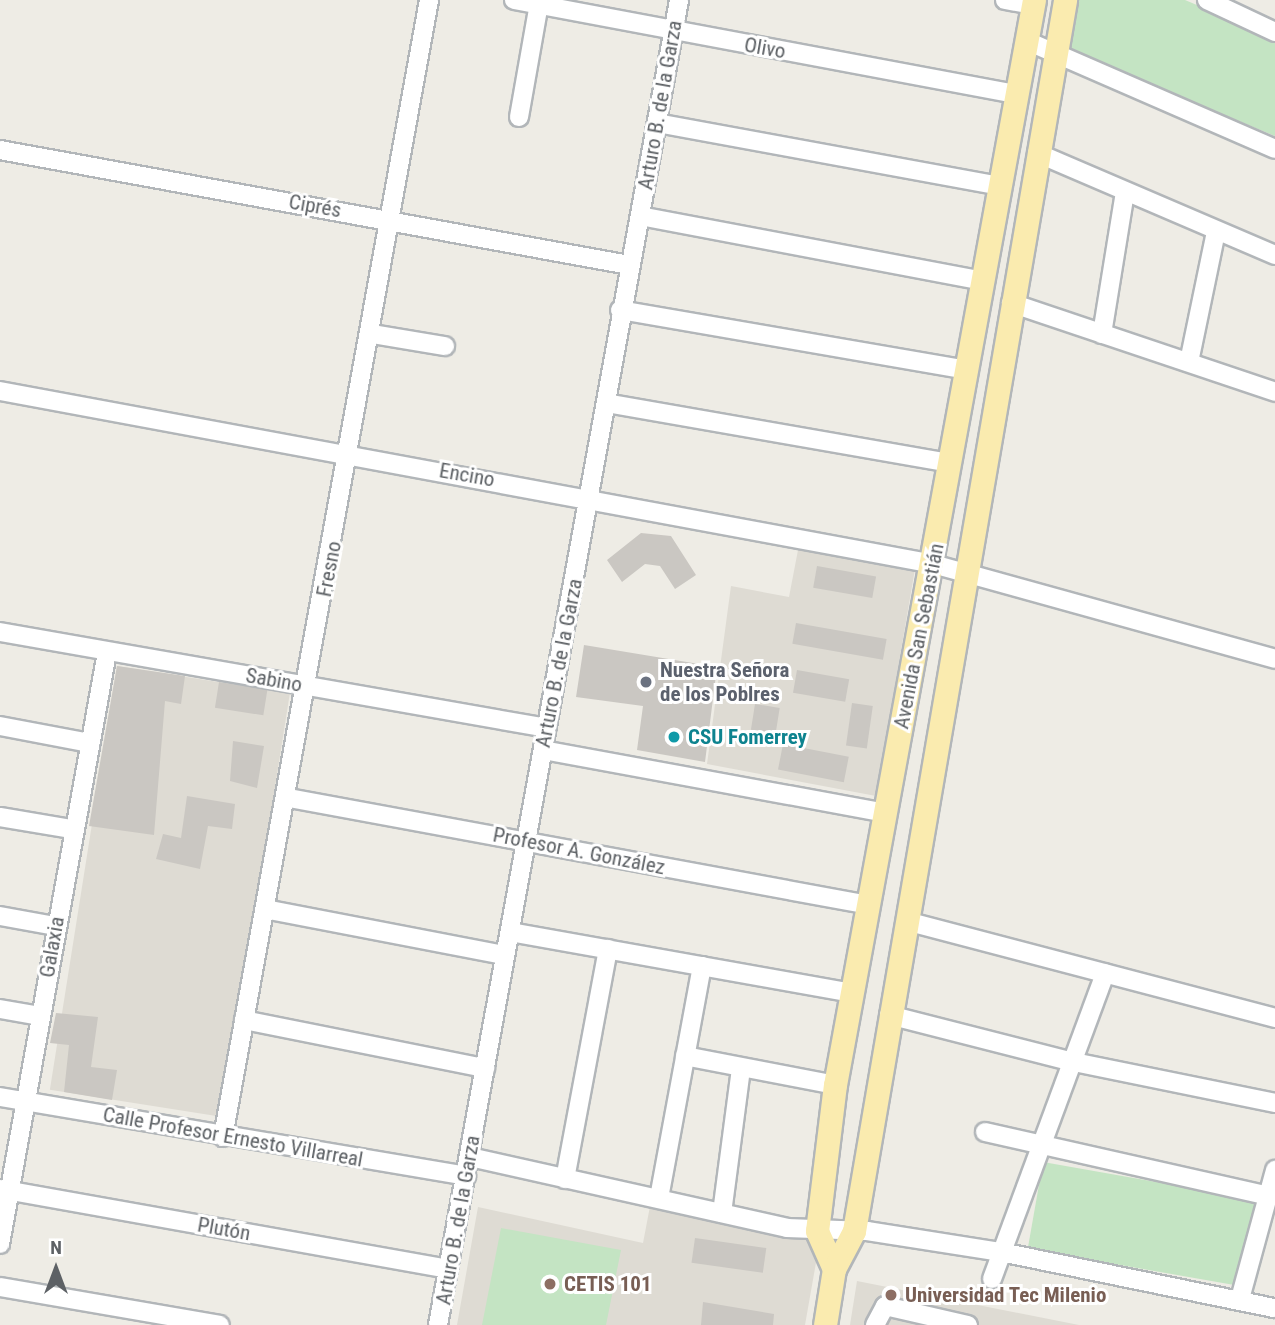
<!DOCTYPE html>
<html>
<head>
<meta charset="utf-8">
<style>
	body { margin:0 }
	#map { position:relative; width:1275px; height:1325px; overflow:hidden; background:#eeece5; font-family:"Roboto Condensed",sans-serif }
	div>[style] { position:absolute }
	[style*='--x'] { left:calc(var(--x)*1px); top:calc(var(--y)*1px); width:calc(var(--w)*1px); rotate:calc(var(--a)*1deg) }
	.education>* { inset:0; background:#dedbd3; transform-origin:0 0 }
	.green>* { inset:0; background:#c4e4c3; transform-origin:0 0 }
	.building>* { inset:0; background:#cac7c2; transform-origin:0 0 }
	.roads { filter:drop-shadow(2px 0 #b2b6b9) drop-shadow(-2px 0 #b2b6b9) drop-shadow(0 2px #b2b6b9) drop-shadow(0 -2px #b2b6b9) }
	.minor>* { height:18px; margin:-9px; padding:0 9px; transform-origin:9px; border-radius:9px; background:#fff }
	.major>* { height:23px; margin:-11.5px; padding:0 11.5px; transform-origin:11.5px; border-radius:11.5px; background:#faebaf }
	.dots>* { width:19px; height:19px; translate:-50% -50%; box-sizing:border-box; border:4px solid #fff; border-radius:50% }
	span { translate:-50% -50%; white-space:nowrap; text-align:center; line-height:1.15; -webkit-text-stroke:6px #fff; paint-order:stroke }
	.street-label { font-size:21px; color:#5d6165 }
	.worship-label { font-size:21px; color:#5b616d; font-weight:700 }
	.left { translate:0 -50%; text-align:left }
	.culture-label { font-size:21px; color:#0d838f; font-weight:700 }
	.education-label { font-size:21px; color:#785e54; font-weight:700 }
	.north { position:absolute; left:21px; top:1234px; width:70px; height:70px; -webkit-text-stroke:5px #fff; paint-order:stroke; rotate:0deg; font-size:19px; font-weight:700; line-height:28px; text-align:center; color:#5d6165 }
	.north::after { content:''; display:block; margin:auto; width:24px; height:32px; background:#5d6165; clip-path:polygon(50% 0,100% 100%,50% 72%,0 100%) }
</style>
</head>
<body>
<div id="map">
	<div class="education">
		<div style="clip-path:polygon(798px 550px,915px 569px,876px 796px,707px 764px,731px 586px,789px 597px)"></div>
		<div style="left:117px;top:666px;width:175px;height:429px;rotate:9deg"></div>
		<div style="clip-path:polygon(651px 1201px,820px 1240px,805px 1325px,457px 1325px,478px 1207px,643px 1243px)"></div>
		<div style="clip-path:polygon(857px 1281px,1079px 1325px,850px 1325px)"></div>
	</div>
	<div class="green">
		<div style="clip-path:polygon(1075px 0,1185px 0,1275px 38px,1275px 136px,1066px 50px)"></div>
		<div style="left:1043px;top:1162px;width:217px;height:88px;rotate:10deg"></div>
		<div style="clip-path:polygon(501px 1228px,621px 1250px,606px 1325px,482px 1325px)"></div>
	</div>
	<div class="building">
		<div style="clip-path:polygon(641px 533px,671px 536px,696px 575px,675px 589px,660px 566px,645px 564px,622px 582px,607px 560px)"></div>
		<div style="left:817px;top:566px;width:60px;height:22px;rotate:10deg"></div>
		<div style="left:796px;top:623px;width:92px;height:21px;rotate:10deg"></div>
		<div style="clip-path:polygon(584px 645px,717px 667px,705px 762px,637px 750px,643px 706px,576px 697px)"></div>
		<div style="clip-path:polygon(117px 666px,185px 676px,181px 704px,165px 701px,154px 835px,89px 826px)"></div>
		<div style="left:797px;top:670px;width:53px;height:23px;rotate:10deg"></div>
		<div style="left:219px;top:682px;width:49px;height:26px;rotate:9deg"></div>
		<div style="left:852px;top:703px;width:21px;height:43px;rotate:8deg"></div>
		<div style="left:755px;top:704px;width:25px;height:26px;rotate:9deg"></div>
		<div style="clip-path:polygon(233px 741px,264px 746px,257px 788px,230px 781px)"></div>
		<div style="left:783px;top:744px;width:67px;height:26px;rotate:11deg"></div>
		<div style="clip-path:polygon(187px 796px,235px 804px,232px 829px,208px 826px,200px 869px,156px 859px,163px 834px,181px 838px)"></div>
		<div style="clip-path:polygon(56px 1013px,98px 1017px,91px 1067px,117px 1070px,112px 1100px,64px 1092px,69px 1045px,50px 1043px)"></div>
		<div style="left:695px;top:1238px;width:72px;height:25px;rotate:8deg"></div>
		<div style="clip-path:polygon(703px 1302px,774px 1314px,773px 1325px,701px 1325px)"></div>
	</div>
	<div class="roads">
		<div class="minor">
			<div style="--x:514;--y:0;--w:511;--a:10.61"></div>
			<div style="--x:1005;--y:0;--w:28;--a:10"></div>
			<div style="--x:1207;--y:0;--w:75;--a:25.2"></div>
			<div style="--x:1027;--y:41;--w:270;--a:23.5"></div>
			<div style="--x:519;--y:117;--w:115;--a:-80"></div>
			<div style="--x:657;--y:123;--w:349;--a:10.4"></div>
			<div style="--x:0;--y:150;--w:639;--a:10.36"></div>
			<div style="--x:1037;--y:153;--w:259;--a:23.2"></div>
			<div style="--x:640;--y:216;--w:349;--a:10.7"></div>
			<div style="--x:1011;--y:303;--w:279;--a:18.6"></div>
			<div style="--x:620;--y:310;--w:352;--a:9.8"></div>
			<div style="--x:373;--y:334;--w:73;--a:9.5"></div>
			<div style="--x:1102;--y:334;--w:144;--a:-80.8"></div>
			<div style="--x:1189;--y:362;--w:133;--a:-78.3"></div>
			<div style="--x:0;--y:391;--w:949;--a:10.5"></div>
			<div style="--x:933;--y:564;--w:355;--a:15.5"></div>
			<div style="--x:606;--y:403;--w:349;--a:9.9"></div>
			<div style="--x:0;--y:632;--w:555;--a:9.95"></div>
			<div style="--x:0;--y:726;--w:92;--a:10.7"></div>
			<div style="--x:543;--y:750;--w:348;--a:10.4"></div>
			<div style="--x:289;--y:798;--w:590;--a:10.45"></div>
			<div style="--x:0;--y:817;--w:73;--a:9.5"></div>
			<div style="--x:265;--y:909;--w:244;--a:10.9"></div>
			<div style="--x:0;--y:916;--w:56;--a:10.3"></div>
			<div style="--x:906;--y:921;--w:382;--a:14.7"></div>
			<div style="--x:510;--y:932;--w:348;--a:10.1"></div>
			<div style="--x:0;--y:1009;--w:40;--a:10"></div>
			<div style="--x:889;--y:1015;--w:186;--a:14.3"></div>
			<div style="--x:1069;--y:1061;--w:210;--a:11.5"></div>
			<div style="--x:244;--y:1020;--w:246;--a:11.3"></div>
			<div style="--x:685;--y:1056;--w:153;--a:10.9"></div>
			<div style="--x:0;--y:1097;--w:473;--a:9.6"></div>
			<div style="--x:985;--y:1132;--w:290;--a:12.7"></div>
			<div style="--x:223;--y:1137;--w:1156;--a:-79.73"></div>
			<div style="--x:470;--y:1157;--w:325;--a:12.6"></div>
			<div style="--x:787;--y:1228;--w:80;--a:2.1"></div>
			<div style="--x:867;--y:1231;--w:136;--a:8.9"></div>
			<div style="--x:1001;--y:1252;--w:280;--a:11.6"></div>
			<div style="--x:565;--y:1179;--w:234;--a:-79.4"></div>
			<div style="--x:0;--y:1189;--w:455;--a:10.1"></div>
			<div style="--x:659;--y:1198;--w:236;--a:-79.5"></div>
			<div style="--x:722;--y:1213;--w:145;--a:-82.5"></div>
			<div style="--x:0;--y:1244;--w:602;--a:-79.75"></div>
			<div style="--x:992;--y:1279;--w:326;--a:-69.7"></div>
			<div style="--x:0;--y:1287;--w:223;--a:9.8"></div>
			<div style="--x:1240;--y:1299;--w:134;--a:-74.8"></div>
			<div style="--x:438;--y:1325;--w:1347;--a:-79.69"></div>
			<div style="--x:875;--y:1325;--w:21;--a:-62"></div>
			<div style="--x:885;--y:1306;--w:85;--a:12.9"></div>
		</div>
		<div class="major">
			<div style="--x:834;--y:1269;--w:42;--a:-114.1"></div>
			<div style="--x:817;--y:1231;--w:147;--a:-83"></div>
			<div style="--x:835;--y:1085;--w:1103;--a:-79.61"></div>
			<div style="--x:825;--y:1325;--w:57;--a:-80.9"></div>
			<div style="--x:834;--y:1269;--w:43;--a:-62.2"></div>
			<div style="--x:854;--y:1231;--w:1249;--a:-80.27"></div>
		</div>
	</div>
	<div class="dots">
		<div style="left:646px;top:682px;background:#6b7280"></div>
		<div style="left:674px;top:737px;background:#0f9aa8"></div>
		<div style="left:550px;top:1284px;background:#8d6e63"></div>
		<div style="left:891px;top:1295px;background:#8d6e63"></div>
	</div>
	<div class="street-label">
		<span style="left:765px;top:48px;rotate:10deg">Olivo</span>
		<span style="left:660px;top:105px;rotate:-80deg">Arturo B. de la Garza</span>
		<span style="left:315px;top:206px;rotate:10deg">Ciprés</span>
		<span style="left:467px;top:475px;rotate:10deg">Encino</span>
		<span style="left:329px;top:569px;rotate:-79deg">Fresno</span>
		<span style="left:919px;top:636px;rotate:-79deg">Avenida San Sebastián</span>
		<span style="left:559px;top:663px;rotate:-79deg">Arturo B. de la Garza</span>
		<span style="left:274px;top:680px;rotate:10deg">Sabino</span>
		<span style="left:579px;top:851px;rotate:11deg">Profesor A. González</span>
		<span style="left:52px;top:947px;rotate:-80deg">Galaxia</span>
		<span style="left:233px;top:1137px;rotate:10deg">Calle Profesor Ernesto Villarreal</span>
		<span style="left:458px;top:1220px;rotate:-80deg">Arturo B. de la Garza</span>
		<span style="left:224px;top:1229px;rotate:10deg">Plutón</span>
	</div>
	<div class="worship-label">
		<span class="left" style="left:660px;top:682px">Nuestra Señora<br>de los Poblres</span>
	</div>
	<div class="culture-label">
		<span class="left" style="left:688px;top:737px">CSU Fomerrey</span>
	</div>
	<div class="education-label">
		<span class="left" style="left:564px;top:1284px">CETIS 101</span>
		<span class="left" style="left:905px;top:1295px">Universidad Tec Milenio</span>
	</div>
	<div class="north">N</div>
</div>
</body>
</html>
